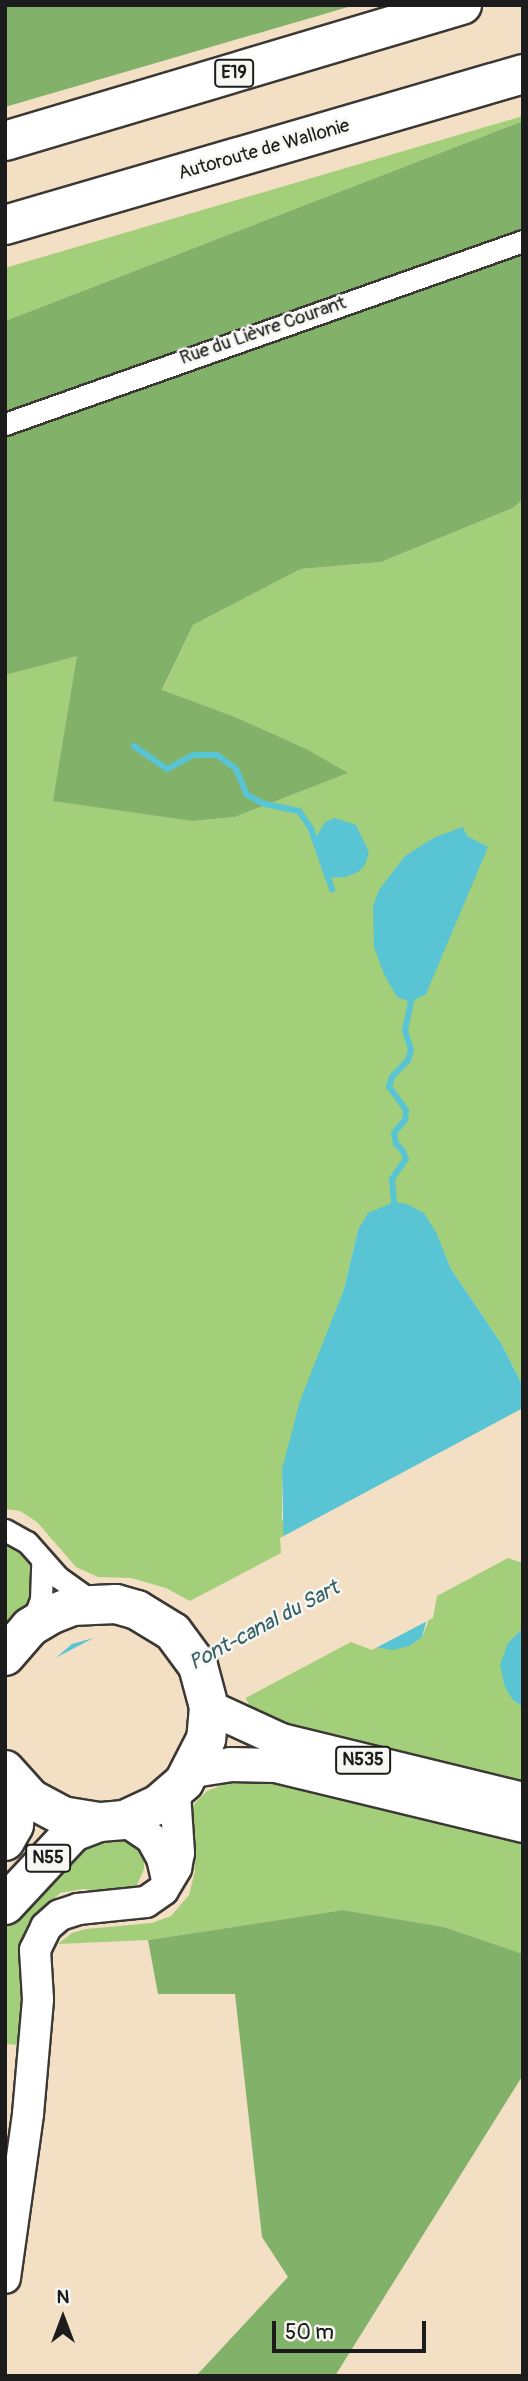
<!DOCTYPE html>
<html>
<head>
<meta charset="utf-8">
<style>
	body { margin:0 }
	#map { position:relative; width:528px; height:2381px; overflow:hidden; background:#f3dfc4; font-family:Pangolin,sans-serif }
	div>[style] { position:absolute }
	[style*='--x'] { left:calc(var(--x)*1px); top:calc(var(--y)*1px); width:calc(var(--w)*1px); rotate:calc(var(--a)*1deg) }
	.green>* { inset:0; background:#a3ce7a }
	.forest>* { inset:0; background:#82b16a }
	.water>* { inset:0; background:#59c4d3 }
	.pier>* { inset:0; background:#f3dfc4 }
	.stream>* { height:6px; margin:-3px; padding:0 3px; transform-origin:3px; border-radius:3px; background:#59c4d3 }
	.roads { filter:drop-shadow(2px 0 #3c3935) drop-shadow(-2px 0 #3c3935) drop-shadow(0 2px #3c3935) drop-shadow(0 -2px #3c3935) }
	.street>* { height:21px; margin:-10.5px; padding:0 10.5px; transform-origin:10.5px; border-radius:10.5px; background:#fff }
	.secondary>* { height:30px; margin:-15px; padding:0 15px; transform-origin:15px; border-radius:15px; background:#fff }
	.primary>* { height:33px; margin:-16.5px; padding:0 16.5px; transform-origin:16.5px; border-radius:16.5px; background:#fff }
	.highway>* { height:38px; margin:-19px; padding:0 19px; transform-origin:19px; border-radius:19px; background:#fff }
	span { translate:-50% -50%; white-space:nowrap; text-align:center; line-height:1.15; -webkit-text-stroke:5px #f6f6f2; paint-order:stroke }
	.shield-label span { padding:2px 5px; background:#f6f6f2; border:2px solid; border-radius:5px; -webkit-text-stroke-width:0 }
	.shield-label { font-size:18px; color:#1c1c1c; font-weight:700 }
	.street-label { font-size:19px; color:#1c1c1c }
	.water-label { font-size:21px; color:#345f65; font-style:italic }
	.frame { position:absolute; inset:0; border:7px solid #1c1c1c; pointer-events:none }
	.north { position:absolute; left:28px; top:2283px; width:70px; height:70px; -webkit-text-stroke:5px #f6f6f2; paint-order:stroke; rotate:0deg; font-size:19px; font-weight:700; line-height:28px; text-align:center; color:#1c1c1c }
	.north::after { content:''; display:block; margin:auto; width:24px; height:32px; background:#1c1c1c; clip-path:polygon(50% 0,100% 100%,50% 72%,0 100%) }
	.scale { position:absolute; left:272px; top:2321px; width:154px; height:32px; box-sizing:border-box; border:4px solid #1c1c1c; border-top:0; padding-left:9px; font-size:21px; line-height:24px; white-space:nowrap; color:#1c1c1c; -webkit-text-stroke:5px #f6f6f2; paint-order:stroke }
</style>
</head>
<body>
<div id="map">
	<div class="green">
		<div style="clip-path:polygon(523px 116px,523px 121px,5px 321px,5px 268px)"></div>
		<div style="clip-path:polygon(523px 499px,523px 1386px,501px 1343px,451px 1269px,437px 1234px,358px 1230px,344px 1289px,282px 1469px,282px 1520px,422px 1637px,427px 1625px,441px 1564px,482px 1546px,523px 1559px,523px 1628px,508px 1643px,513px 1700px,523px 1707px,523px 1781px,255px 1716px,197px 1605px,166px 1588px,131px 1578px,98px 1577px,76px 1567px,37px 1522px,20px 1511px,5px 1509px,5px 675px,77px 655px,193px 821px,235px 817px,347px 773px,235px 717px,162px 691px,193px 625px,301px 569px,381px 562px,513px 508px)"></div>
		<div style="clip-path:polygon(5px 1543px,30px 1561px,33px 1584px,26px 1611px,16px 1622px,5px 1626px)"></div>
		<div style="clip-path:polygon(263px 1780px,523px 1840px,523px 1954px,444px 1927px,343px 1910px,148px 1940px,58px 1944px,72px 1933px,86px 1929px,152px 1923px,171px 1916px,189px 1895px,195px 1871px,188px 1818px,194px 1804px,207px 1791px,232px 1781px)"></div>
		<div style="clip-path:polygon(126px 1837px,139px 1846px,144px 1857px,144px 1869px,137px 1885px,122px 1893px,83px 1889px,60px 1893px,33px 1920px,24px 1940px,26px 2046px,7px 2044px,5px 2059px,5px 1924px,53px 1869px,92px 1840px)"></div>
	</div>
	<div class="forest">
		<div style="clip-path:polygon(5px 5px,355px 5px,5px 107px)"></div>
		<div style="clip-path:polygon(523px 121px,523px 499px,513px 508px,381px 562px,301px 569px,193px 625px,162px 690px,235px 717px,308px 750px,348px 773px,235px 817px,193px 821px,53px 801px,77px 656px,5px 675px,5px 321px)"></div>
		<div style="clip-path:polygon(343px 1910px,444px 1927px,523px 1954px,523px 2075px,335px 2376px,196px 2376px,288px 2277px,262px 2237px,235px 1994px,158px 1994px,148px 1940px)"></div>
	</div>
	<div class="water">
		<div style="clip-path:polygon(335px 818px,356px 825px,369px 852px,365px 865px,358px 872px,346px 877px,328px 878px,315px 839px,325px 822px)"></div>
		<div style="clip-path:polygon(463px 827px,467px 836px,488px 847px,426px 994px,411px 1002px,397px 997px,384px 974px,374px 947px,373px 906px,379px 890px,405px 856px,435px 837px)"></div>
		<div style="clip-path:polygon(394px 1202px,407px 1204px,424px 1213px,437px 1234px,451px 1269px,501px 1343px,523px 1386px,523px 1559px,507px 1554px,434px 1593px,422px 1637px,409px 1646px,393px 1650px,367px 1646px,351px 1638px,37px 1687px,51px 1662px,72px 1644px,97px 1637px,122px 1638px,284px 1555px,282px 1469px,300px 1401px,344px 1289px,358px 1230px,368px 1213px)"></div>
		<div style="clip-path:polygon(523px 1628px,523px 1707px,513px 1700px,505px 1687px,500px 1665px,508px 1643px)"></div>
	</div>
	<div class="pier">
		<div style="clip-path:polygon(523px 1408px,523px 1563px,508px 1558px,437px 1596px,433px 1618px,372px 1650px,351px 1642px,178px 1734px,172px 1749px,160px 1763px,118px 1786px,86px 1783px,5px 1826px,5px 1700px,34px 1684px,46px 1663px,101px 1634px,125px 1635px,281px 1553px,280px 1538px)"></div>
	</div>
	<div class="stream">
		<div style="--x:134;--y:746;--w:40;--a:34.9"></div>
		<div style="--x:167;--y:769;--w:30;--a:-28"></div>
		<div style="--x:193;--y:755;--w:24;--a:0"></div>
		<div style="--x:217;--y:755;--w:24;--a:36"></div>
		<div style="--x:236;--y:769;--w:28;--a:67"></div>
		<div style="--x:247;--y:795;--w:20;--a:27"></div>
		<div style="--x:265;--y:804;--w:35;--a:12"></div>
		<div style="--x:299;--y:811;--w:22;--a:56"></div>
		<div style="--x:311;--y:829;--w:64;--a:70.7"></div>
		<div style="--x:394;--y:1202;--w:23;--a:-95"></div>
		<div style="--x:392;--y:1179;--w:24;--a:-55"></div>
		<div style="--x:406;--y:1159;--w:9;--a:-111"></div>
		<div style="--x:403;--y:1151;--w:10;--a:-135"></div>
		<div style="--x:396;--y:1144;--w:11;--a:-100"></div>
		<div style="--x:394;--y:1133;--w:17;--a:-50"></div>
		<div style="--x:405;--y:1120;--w:10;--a:-84"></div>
		<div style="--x:406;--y:1110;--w:29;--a:-126"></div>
		<div style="--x:389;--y:1087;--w:10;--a:-73"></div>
		<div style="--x:392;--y:1077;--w:23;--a:-47"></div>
		<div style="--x:408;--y:1060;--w:10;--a:-73"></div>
		<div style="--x:411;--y:1050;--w:21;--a:-107"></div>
		<div style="--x:405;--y:1030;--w:29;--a:-78"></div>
	</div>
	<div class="roads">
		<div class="street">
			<div style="--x:5;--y:424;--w:549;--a:-19.46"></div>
			<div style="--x:5;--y:1530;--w:25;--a:29"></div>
			<div style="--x:27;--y:1542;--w:47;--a:48.5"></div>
			<div style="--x:58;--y:1577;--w:43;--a:35.5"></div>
			<div style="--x:32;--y:1623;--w:26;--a:-69"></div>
			<div style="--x:41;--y:1599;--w:38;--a:-88"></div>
		</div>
		<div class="secondary">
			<div style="--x:124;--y:1820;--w:32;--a:34"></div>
			<div style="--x:151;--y:1838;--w:23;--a:61"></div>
			<div style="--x:162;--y:1858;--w:22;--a:77"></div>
			<div style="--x:5;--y:2278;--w:166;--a:-82"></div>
			<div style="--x:28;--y:2114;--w:115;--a:-85"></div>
			<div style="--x:38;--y:1999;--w:49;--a:-93.5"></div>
			<div style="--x:35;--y:1950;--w:25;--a:-64"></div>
			<div style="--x:46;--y:1927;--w:18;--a:-41"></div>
			<div style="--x:60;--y:1915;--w:19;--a:-18"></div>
			<div style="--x:78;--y:1909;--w:68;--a:-5.9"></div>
			<div style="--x:146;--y:1902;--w:21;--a:-35"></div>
			<div style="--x:163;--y:1890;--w:26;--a:-59"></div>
			<div style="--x:176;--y:1868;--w:15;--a:-79"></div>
			<div style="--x:179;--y:1853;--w:61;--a:-93.8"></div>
		</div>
		<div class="primary">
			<div style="--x:209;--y:1707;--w:79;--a:24.6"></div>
			<div style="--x:281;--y:1740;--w:249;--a:13.7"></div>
			<div style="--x:193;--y:1770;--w:37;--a:-9"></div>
			<div style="--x:230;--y:1764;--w:45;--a:1.3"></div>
			<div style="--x:275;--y:1765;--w:255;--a:13.6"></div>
		</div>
		<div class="highway">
			<div style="--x:5;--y:141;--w:477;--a:-16.6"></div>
			<div style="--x:5;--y:225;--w:540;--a:-16.25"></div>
			<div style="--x:5;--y:1656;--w:38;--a:-49"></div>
			<div style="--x:30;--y:1627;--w:23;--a:-31"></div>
			<div style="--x:50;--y:1615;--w:24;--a:-22"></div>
			<div style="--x:72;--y:1606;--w:44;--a:-2.6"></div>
			<div style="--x:116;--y:1604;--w:22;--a:16"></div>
			<div style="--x:137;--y:1610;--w:42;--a:31.4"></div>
			<div style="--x:173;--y:1632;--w:42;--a:53.7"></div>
			<div style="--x:198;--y:1666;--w:42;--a:75"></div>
			<div style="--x:209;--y:1707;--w:32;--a:95"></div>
			<div style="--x:206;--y:1739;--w:48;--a:117.1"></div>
			<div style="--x:184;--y:1782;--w:33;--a:139"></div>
			<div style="--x:159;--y:1804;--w:38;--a:155"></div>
			<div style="--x:124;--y:1820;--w:25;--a:175"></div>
			<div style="--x:99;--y:1822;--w:36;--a:-171"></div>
			<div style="--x:63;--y:1816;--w:36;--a:-152"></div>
			<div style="--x:31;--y:1799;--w:39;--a:-132"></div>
			<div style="--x:5;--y:1841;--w:18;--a:-61"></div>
			<div style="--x:14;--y:1825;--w:39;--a:-86"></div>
			<div style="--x:5;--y:1905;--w:100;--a:-47"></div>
			<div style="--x:73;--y:1832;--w:28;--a:-21"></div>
		</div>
	</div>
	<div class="shield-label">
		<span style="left:234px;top:73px">E19</span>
		<span style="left:363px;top:1760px">N535</span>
		<span style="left:48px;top:1858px">N55</span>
	</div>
	<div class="street-label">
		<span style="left:264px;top:150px;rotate:-16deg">Autoroute de Wallonie</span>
		<span style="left:263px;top:331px;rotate:-19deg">Rue du Lièvre Courant</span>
	</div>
	<div class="water-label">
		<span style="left:264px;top:1626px;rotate:-28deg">Pont-canal du Sart</span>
	</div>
	<div class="frame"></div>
	<div class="north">N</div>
	<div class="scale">50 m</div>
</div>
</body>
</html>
